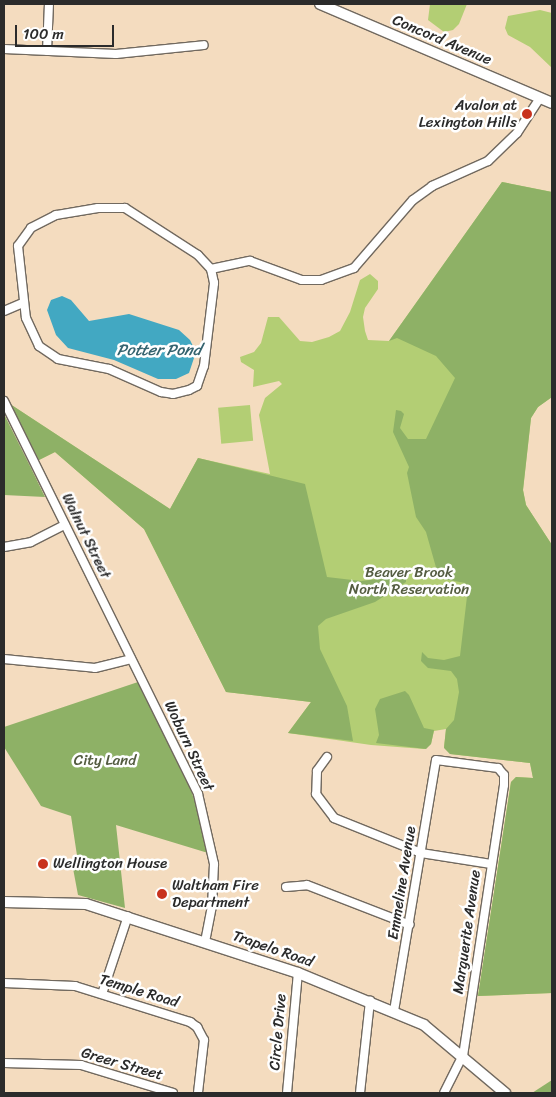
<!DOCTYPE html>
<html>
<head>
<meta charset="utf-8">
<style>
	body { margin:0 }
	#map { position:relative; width:556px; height:1097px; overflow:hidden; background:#f4dcbf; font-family:Sriracha,sans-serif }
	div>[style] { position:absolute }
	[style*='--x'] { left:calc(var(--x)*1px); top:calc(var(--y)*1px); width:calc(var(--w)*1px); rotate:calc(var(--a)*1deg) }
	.green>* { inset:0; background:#b3ce74; transform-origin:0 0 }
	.forest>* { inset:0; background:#8eb166 }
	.water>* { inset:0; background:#42a8c2 }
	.roads { filter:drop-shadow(1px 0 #71695f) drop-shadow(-1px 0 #71695f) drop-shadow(0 1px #71695f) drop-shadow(0 -1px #71695f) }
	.minor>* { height:8px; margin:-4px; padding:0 4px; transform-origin:4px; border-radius:4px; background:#fff }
	.major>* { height:10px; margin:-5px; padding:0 5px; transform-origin:5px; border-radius:5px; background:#fff }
	.dots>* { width:14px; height:14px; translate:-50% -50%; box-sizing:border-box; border:2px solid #fff; border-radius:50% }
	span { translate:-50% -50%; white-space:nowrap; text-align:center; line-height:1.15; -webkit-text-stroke:5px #fff; paint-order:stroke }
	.street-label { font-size:15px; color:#2b2b2b }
	.poi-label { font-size:15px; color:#2b2b2b }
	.right { translate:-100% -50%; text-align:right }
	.left { translate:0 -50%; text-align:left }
	.park-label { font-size:15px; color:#545c41 }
	.water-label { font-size:16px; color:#35636f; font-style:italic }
	.frame { position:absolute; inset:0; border:5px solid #2b2b2b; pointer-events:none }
	.scale { position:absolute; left:15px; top:25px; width:99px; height:22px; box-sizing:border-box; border:2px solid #2b2b2b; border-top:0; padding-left:6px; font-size:15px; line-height:18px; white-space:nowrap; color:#2b2b2b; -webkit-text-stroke:4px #fff; paint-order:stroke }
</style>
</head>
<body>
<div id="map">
	<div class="green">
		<div style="clip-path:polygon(430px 4px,467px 4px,459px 24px,453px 30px,444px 32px,428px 20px)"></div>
		<div style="clip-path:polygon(540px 10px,552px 13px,552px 68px,530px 47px,508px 35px,505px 28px,508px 16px)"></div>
		<div style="clip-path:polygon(502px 182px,552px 192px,552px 397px,538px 407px,531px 418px,523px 490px,526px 505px,552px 545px,552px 993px,478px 996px,511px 782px,516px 777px,533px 778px,530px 763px,450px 754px,444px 747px,446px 729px,434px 731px,431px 744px,424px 749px,371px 745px,288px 733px,311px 702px,226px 692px,144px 529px,55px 452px,39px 460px,10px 404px,170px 509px,198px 458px,270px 474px,259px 415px,265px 398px,282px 384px,279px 381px,253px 387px,254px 370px,241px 362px,240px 357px,254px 352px,261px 343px,268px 317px,279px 317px,300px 341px,312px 342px,329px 337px,340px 331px,350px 312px,360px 280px,370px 274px,378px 281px,378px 289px,365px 308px,363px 317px,365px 331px,368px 340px,389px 341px)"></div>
		<div style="left:250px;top:405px;width:36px;height:32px;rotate:85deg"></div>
	</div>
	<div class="forest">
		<div style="clip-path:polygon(502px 182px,552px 192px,552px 397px,538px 407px,531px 418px,523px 490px,526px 505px,552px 545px,552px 993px,478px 996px,511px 782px,516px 777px,533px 778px,530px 763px,450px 754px,444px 748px,446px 729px,454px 720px,459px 692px,457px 679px,451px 671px,428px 668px,421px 661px,422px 652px,428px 658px,444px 660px,460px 656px,468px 588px,465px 583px,439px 578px,426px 532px,416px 517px,407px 473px,409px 467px,393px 432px,396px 410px,401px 411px,404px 414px,400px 428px,408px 439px,426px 439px,455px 378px,436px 356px,397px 338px,389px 341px)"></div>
		<div style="clip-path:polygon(10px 404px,170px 509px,198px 458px,305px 484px,327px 577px,361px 581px,406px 576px,406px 582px,375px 602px,326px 619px,318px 626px,320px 649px,347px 706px,353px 741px,288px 733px,311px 702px,226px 692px,144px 529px,55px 452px,39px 460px)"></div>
		<div style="clip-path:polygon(4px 414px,31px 468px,45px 497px,4px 495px)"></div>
		<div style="clip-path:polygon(138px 682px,188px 781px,199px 814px,208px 853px,116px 825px,125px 908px,78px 895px,72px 863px,78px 862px,71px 816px,41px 806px,4px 747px,4px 727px)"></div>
		<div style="clip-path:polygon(405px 691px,409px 695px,424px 728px,434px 730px,431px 744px,426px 749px,376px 743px,379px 735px,375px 709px,380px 699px)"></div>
		<div style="clip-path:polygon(552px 1080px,552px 1093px,532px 1093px)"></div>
	</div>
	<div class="water">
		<div style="clip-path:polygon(62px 296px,71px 300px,89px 321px,129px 314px,179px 330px,190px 340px,196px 352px,189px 373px,176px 379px,158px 379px,114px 360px,68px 348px,56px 335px,47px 310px,51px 300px)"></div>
	</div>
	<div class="roads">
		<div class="minor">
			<div style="--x:4;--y:49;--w:112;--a:2.6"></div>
			<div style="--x:116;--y:54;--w:88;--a:-5.8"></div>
			<div style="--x:47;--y:51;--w:47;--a:-87.6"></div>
			<div style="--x:211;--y:269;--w:19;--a:-133"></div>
			<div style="--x:198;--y:255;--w:87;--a:-147.2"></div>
			<div style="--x:125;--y:208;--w:27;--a:180"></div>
			<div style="--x:98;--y:208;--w:43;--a:170.5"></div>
			<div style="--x:56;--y:215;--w:28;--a:153"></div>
			<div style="--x:31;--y:228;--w:22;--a:126"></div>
			<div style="--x:18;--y:246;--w:72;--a:83.7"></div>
			<div style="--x:26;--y:318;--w:31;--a:65"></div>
			<div style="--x:39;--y:346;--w:23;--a:34"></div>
			<div style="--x:58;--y:359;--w:52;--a:11.1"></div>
			<div style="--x:109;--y:369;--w:57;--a:23.9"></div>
			<div style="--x:161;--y:392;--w:12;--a:9"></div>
			<div style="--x:173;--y:394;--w:16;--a:-14"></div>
			<div style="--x:189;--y:390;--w:9;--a:-27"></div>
			<div style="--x:197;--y:386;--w:21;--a:-71"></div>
			<div style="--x:204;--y:366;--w:84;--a:-83.1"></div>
			<div style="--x:214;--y:283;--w:14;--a:-102"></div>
			<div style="--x:211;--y:269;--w:40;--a:-12"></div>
			<div style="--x:250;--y:261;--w:55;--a:20.1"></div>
			<div style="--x:302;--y:280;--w:19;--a:0"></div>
			<div style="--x:321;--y:280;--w:35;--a:-20"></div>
			<div style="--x:354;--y:268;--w:90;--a:-49.1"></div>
			<div style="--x:413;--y:200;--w:24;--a:-36"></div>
			<div style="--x:432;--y:186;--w:61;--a:-24.1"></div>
			<div style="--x:488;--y:161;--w:40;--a:-44"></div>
			<div style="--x:517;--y:133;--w:42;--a:-56.7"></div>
			<div style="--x:4;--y:311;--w:21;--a:-23"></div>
			<div style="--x:4;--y:401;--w:438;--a:63.7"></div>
			<div style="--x:198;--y:794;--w:72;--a:77.1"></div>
			<div style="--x:214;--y:864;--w:42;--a:92.7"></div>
			<div style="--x:212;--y:906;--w:36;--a:101"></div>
			<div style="--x:4;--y:547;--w:27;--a:-10"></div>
			<div style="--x:31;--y:542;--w:38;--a:-27"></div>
			<div style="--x:4;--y:659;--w:91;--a:5.6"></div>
			<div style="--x:95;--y:668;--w:37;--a:-14"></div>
			<div style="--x:327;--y:757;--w:17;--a:126"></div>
			<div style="--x:317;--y:771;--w:23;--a:92"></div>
			<div style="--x:316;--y:794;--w:30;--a:53"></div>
			<div style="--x:334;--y:818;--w:94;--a:21.9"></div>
			<div style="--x:421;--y:853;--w:71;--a:8.9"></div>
			<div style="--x:286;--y:887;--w:21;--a:-5"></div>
			<div style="--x:307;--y:885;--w:110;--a:21.2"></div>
			<div style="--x:4;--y:983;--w:71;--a:2.4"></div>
			<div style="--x:75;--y:986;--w:121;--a:17.4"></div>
			<div style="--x:190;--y:1022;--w:9;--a:36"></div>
			<div style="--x:197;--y:1027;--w:15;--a:62"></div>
			<div style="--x:204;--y:1040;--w:53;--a:96.5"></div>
			<div style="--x:102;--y:994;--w:82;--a:-71.6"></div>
			<div style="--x:394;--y:1011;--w:254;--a:-80.5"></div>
			<div style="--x:436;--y:760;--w:63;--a:7.4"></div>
			<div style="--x:498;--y:768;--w:9;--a:49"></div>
			<div style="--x:504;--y:775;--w:10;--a:90"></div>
			<div style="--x:504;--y:785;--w:273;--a:98.6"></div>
			<div style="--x:463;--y:1055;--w:42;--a:116.6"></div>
			<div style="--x:4;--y:1063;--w:77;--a:1.5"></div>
			<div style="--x:81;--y:1065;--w:96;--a:16.9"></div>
			<div style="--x:287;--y:1093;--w:121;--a:-84.8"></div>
			<div style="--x:360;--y:1093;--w:93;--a:-83.8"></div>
		</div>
		<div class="major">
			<div style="--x:320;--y:4;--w:252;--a:23.1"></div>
			<div style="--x:4;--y:902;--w:82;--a:1.4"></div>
			<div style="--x:86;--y:904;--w:223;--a:18"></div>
			<div style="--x:298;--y:973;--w:136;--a:22.4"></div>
			<div style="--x:424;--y:1025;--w:106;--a:40"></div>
		</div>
	</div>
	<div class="dots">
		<div style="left:527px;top:114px;background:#c8321e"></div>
		<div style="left:43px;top:864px;background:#c8321e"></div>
		<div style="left:162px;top:894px;background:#c8321e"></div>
	</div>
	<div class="street-label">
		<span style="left:442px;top:40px;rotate:23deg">Concord Avenue</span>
		<span style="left:86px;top:536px;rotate:64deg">Walnut Street</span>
		<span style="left:189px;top:746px;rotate:65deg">Woburn Street</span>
		<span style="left:402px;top:883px;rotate:-81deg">Emmeline Avenue</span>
		<span style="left:467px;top:932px;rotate:-82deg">Marguerite Avenue</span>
		<span style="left:273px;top:949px;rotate:19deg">Trapelo Road</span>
		<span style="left:139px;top:991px;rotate:17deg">Temple Road</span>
		<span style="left:278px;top:1032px;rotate:-85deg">Circle Drive</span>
		<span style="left:122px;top:1064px;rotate:16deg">Greer Street</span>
	</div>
	<div class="poi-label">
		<span class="right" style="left:517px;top:114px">Avalon at<br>Lexington Hills</span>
		<span class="left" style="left:53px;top:864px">Wellington House</span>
		<span class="left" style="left:172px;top:894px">Waltham Fire<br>Department</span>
	</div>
	<div class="park-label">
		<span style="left:409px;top:581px">Beaver Brook<br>North Reservation</span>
		<span style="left:105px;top:761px">City Land</span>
	</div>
	<div class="water-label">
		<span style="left:159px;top:350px">Potter Pond</span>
	</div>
	<div class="frame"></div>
	<div class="scale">100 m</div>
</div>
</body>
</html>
